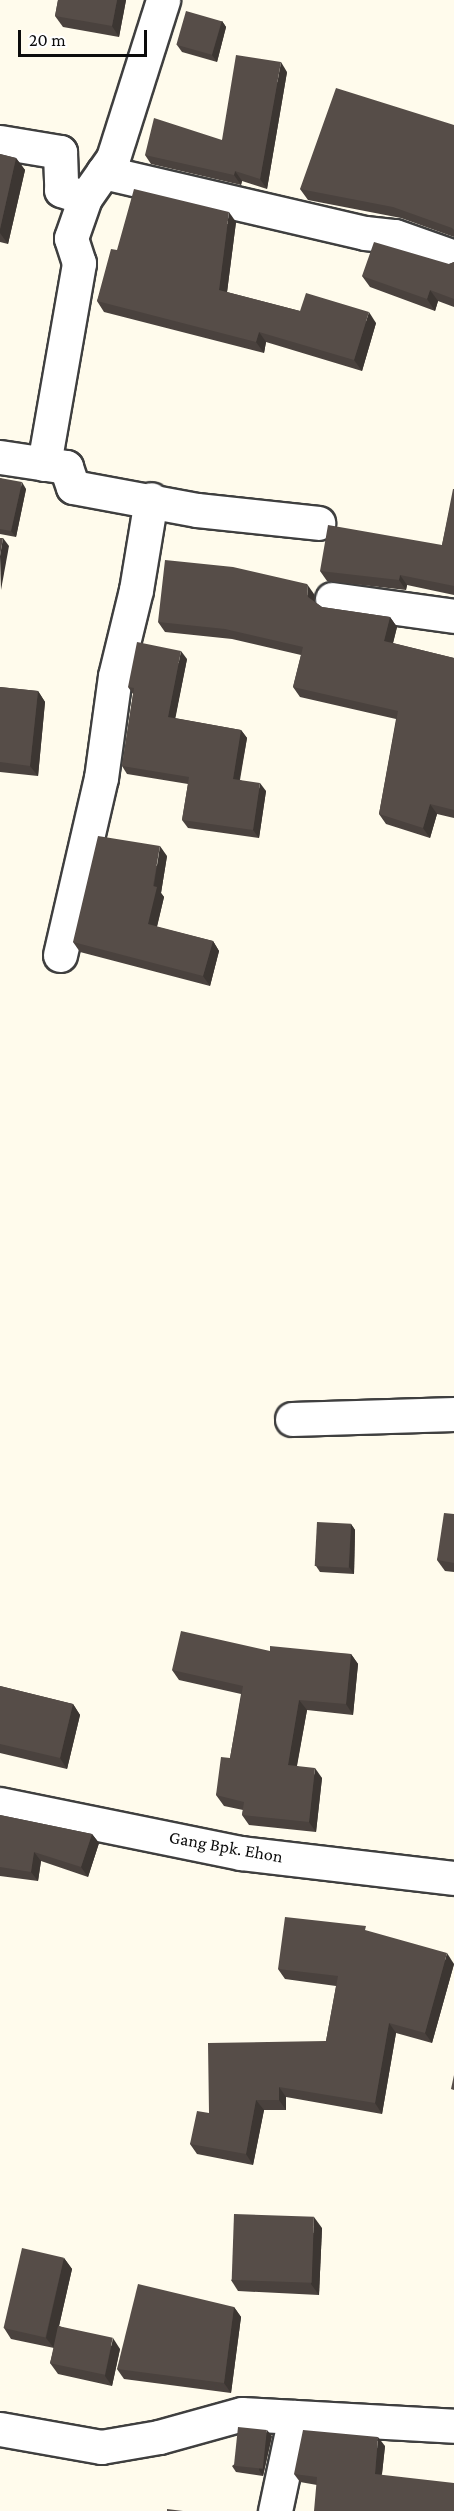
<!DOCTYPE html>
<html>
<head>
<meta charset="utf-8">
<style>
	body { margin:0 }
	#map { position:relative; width:454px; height:2511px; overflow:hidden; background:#fffbec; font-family:"Crimson Pro",serif }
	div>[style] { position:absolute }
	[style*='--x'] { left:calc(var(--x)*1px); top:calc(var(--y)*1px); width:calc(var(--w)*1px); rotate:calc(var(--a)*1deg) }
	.roads { filter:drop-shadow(2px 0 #3f3f3f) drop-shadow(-2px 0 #3f3f3f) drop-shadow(0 2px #3f3f3f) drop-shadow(0 -2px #3f3f3f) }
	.minor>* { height:33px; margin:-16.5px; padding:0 16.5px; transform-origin:16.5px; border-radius:16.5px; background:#fff }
	.wall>* { inset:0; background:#4a423e }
	.shaded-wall>* { inset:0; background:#3c3632 }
	.building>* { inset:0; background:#564d48; transform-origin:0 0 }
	span { translate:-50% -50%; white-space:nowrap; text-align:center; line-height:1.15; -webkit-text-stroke:6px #fff; paint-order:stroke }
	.street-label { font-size:18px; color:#0c0c0c }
	.scale { position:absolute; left:18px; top:30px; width:129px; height:27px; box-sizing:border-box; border:3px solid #0c0c0c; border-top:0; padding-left:8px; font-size:18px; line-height:21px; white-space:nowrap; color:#0c0c0c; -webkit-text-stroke:4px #fff; paint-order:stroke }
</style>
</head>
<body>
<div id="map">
	<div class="roads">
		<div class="minor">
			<div style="--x:0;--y:142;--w:61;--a:9.5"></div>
			<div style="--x:60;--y:152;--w:38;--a:88"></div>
			<div style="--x:61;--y:190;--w:25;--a:18"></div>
			<div style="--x:103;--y:172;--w:269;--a:13.1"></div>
			<div style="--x:365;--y:233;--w:30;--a:6"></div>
			<div style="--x:395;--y:236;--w:63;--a:19.6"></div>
			<div style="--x:0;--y:457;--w:67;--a:8.6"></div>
			<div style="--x:66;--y:467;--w:21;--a:71"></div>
			<div style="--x:73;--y:487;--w:126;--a:10.5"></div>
			<div style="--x:197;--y:510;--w:122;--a:6.1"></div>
			<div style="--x:44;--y:464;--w:204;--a:-80.1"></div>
			<div style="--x:79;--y:263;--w:26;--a:-108"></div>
			<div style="--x:71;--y:238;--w:42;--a:-70.7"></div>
			<div style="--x:85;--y:198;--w:49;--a:-55"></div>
			<div style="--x:113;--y:158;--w:166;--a:-72.4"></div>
			<div style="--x:332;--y:599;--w:123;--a:7.9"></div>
			<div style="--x:60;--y:955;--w:182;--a:-77"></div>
			<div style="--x:101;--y:778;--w:103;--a:-82.2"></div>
			<div style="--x:115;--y:676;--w:89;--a:-76.3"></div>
			<div style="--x:136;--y:590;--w:92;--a:-80.6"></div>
			<div style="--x:292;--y:1419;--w:162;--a:-1.8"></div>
			<div style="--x:0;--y:1804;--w:246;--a:11.5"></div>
			<div style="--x:241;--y:1853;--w:214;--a:6.7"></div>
			<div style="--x:0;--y:2429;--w:103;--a:10.1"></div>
			<div style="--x:101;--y:2447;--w:59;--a:-9.8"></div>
			<div style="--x:159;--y:2437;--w:86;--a:-15.5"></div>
			<div style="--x:242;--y:2414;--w:212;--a:3.2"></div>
			<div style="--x:275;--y:2511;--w:96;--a:-78"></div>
		</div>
	</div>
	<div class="wall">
		<div style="clip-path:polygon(58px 0,126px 0,119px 37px,63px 27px,55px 16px)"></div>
		<div style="clip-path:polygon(222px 21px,226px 27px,217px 62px,182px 52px,177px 45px)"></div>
		<div style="clip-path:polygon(287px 72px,267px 189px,242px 181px,241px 185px,151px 164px,145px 155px,222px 140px)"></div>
		<div style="clip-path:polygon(454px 125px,454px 237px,401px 218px,308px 200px,300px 189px)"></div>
		<div style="clip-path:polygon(0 154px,16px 158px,25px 170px,8px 244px,0 242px)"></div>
		<div style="clip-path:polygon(236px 222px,227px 292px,300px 311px,376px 323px,362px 371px,266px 342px,264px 353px,104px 312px,97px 301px,117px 250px)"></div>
		<div style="clip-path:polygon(454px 262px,454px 307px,438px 301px,435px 311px,370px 287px,362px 276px,449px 264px)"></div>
		<div style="clip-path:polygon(0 478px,26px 489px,16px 537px,0 534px)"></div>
		<div style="clip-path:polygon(454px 489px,454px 595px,407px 585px,406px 590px,327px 581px,320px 571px,442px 545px)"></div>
		<div style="clip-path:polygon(314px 594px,315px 602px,322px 607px,390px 617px,397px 627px,393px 643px,454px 658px,454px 818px,437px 814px,430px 838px,386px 824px,379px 814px,396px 719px,300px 697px,293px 687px,301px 655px,232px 639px,165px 632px,158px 622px)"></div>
		<div style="clip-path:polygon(187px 659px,175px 718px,241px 730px,247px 738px,240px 780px,266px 791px,259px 838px,188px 828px,182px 820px,188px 784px,127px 774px,122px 766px,133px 694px,128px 687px)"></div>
		<div style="clip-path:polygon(0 687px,38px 691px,45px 702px,38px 776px,0 772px)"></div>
		<div style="clip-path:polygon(167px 856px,161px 893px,164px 897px,157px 927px,213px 941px,219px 951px,210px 986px,80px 952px,73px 942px)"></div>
		<div style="clip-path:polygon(454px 1514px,454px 1572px,445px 1571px,437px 1560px)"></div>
		<div style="clip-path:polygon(351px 1524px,355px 1530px,354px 1574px,320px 1572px,316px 1566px)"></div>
		<div style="clip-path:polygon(270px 1651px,351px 1654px,358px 1664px,353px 1715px,307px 1710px,297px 1766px,322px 1778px,316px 1832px,249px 1825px,242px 1815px,243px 1810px,224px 1806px,216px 1795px,230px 1758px,241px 1694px,179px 1680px,172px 1670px)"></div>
		<div style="clip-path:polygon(0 1686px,73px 1704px,80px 1715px,67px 1769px,0 1753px)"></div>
		<div style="clip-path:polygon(0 1815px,92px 1834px,99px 1843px,88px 1877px,41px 1861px,38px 1881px,0 1876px)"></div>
		<div style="clip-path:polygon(370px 1932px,454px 1964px,432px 2043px,396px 2033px,382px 2114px,286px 2097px,286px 2110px,264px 2110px,253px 2165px,197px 2154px,190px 2144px,209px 2113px,326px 2041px,336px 1986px,285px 1979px,278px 1969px)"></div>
		<div style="clip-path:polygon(322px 2228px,319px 2295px,238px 2291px,231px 2280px)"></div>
		<div style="clip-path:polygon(64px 2258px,72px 2269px,59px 2326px,120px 2349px,112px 2386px,58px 2374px,50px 2363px,54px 2348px,11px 2339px,4px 2328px)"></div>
		<div style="clip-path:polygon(234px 2307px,241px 2317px,231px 2393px,124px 2379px,117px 2369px)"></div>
		<div style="clip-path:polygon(272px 2436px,263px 2476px,236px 2472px,232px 2466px)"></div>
		<div style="clip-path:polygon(385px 2446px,382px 2474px,317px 2485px,300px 2482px,294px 2474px)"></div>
	</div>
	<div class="shaded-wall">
		<div style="clip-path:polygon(117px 0,126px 0,119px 37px,112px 26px)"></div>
		<div style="clip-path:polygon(222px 21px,226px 27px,217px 62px,212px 55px)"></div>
		<div style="clip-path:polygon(281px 62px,287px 72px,267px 189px,260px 179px)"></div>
		<div style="clip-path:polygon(16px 158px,25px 170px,8px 244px,0 233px,0 229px)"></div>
		<div style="clip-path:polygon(235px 171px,242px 181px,241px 185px,234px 175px)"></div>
		<div style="clip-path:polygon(229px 212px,236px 222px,226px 300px,219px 290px)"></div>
		<div style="clip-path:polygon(430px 290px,438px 301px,435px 311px,427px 299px)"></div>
		<div style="clip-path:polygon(369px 312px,376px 323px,362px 371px,354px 360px)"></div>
		<div style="clip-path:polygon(259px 332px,266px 342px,264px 353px,256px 342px)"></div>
		<div style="clip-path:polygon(22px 482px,26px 489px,16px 537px,11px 531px)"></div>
		<div style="clip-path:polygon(3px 538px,9px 546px,1px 590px,0 556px)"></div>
		<div style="clip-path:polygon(400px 575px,407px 585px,406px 590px,399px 580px)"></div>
		<div style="clip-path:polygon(307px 584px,314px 594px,315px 607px,308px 597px)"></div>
		<div style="clip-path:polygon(390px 617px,397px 627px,391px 651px,384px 641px)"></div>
		<div style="clip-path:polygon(181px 651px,187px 659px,174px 725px,168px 717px)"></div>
		<div style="clip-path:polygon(38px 691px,45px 702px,38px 776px,30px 766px)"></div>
		<div style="clip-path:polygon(241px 730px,247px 738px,238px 787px,233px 779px)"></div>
		<div style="clip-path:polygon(260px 783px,266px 791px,259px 838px,253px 830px)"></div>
		<div style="clip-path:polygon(430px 804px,437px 814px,430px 838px,423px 828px)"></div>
		<div style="clip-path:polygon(160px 846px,167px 856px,161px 893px,164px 897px,155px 934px,148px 924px)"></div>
		<div style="clip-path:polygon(213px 941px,219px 951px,210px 986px,203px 976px)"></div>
		<div style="clip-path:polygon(351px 1524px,355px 1530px,354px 1574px,349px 1567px)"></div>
		<div style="clip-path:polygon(351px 1654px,358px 1664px,353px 1715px,346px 1704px)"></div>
		<div style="clip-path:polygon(299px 1700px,307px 1710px,295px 1775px,288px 1765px)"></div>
		<div style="clip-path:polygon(73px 1704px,80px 1715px,67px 1769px,60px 1758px)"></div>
		<div style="clip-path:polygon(315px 1768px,322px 1778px,316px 1832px,309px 1822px)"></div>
		<div style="clip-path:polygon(92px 1834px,99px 1843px,88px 1877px,81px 1867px)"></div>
		<div style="clip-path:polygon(34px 1852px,41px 1861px,38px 1881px,31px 1872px)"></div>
		<div style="clip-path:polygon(447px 1953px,454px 1964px,432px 2043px,425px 2033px)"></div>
		<div style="clip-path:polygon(389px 2023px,396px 2033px,382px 2114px,375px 2103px)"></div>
		<div style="clip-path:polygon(279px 2087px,286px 2097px,286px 2110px,279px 2100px)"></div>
		<div style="clip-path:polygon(256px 2100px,264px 2110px,253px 2165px,246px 2154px)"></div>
		<div style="clip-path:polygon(314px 2217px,322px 2228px,319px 2295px,311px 2284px)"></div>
		<div style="clip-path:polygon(64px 2258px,72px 2269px,54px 2348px,46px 2338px)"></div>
		<div style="clip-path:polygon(234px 2307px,241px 2317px,231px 2393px,224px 2383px)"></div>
		<div style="clip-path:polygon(113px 2338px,120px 2349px,112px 2386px,105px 2376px)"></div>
		<div style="clip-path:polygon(267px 2430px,272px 2436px,263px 2476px,259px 2470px)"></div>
		<div style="clip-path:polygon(378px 2437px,385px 2446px,381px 2482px,375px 2474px)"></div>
	</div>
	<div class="building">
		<div style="clip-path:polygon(58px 0,117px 0,112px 26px,55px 16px)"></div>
		<div style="left:186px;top:11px;width:37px;height:35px;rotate:16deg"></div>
		<div style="clip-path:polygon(236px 55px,281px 62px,260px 179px,235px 171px,234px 175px,145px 155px,154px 118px,222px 140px)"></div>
		<div style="clip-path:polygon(336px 88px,454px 125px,454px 230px,452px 228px,393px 207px,300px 189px)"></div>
		<div style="clip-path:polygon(0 154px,16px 158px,0 229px)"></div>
		<div style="clip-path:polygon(134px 189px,229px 212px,219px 290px,300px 311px,306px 293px,369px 312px,354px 360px,259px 332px,256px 342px,97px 301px,111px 249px,117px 250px)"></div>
		<div style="clip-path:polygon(374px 242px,449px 264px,454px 262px,454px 299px,430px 290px,427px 299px,362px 276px)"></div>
		<div style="clip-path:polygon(0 478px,22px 482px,11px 531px,0 529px)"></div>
		<div style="clip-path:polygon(453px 489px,454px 489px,454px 586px,400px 575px,399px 580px,320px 571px,328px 525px,442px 545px)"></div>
		<div style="clip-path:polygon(0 538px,3px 538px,0 556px)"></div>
		<div style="clip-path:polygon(165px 560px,233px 567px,307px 584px,308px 597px,322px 607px,390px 617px,384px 641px,454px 658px,454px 810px,430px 804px,423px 828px,379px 814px,398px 711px,293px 687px,303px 647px,225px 629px,158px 622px)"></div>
		<div style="clip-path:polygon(137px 642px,181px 651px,168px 717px,241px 730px,233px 779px,260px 783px,253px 830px,182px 820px,189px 777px,122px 766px,134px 688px,128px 687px)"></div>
		<div style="clip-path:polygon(0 687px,38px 691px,30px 766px,0 762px)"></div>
		<div style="clip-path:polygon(98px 836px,160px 846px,153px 886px,157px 887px,148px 924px,213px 941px,203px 976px,73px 942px)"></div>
		<div style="clip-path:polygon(444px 1513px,454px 1514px,454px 1563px,437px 1560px)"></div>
		<div style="left:317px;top:1522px;width:34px;height:44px;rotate:3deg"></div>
		<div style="clip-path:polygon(181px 1631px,270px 1651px,270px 1646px,351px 1654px,346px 1704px,299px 1700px,288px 1765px,315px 1768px,309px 1822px,242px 1815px,244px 1802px,216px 1795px,221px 1757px,230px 1758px,243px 1686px,172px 1670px)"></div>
		<div style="clip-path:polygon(0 1686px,73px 1704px,60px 1758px,0 1744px)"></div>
		<div style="clip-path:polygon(0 1815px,92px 1834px,81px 1867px,34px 1852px,31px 1872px,0 1867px)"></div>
		<div style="clip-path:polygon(285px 1917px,366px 1926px,365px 1930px,447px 1953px,425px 2033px,389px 2023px,375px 2103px,279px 2087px,279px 2100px,256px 2100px,246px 2154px,190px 2144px,197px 2111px,209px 2113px,208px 2043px,326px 2041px,338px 1976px,278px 1969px)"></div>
		<div style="clip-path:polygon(454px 2075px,454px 2090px,451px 2089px)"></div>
		<div style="left:234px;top:2214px;width:80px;height:66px;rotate:2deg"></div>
		<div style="left:22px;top:2248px;width:43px;height:82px;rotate:13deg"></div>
		<div style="clip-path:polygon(138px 2284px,234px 2307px,224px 2383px,117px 2369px)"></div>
		<div style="left:58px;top:2326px;width:56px;height:38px;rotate:12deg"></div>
		<div style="left:238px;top:2427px;width:29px;height:39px;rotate:6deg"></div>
		<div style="clip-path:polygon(303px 2430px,378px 2437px,375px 2474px,454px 2483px,454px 2511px,314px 2511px,317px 2477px,294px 2474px)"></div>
		<div style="clip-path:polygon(167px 2509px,183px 2511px,167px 2511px)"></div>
	</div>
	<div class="street-label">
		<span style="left:226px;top:1847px;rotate:10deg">Gang Bpk. Ehon</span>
	</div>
	<div class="scale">20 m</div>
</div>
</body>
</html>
